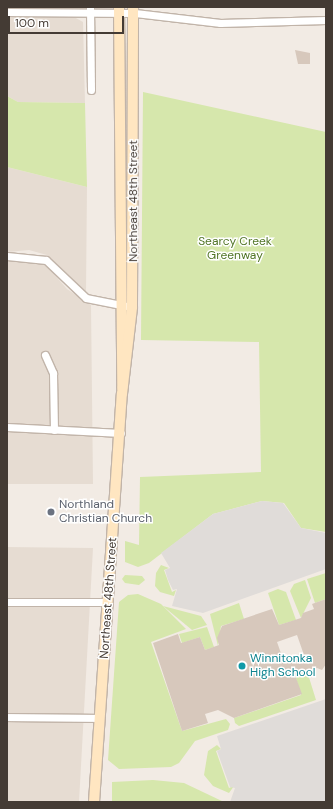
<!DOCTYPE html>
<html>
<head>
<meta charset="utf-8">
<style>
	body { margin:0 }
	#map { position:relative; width:333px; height:809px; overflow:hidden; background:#f2ebe4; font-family:"DM Sans",sans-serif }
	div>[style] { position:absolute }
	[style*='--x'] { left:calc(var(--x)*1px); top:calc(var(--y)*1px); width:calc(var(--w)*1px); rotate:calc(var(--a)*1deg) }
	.residential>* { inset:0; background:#e6dcd2 }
	.green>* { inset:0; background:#d6e7ac }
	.parking>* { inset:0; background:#e0dcd9 }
	.building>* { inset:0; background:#d7c8bc }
	.roads { filter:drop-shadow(1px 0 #c1b4a9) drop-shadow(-1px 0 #c1b4a9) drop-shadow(0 1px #c1b4a9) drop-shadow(0 -1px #c1b4a9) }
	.street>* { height:7px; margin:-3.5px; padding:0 3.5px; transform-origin:3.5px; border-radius:3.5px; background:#fff }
	.secondary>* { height:10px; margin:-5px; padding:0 5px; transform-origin:5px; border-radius:5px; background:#ffe6c1 }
	.dots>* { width:11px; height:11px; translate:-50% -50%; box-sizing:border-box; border:2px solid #fff; border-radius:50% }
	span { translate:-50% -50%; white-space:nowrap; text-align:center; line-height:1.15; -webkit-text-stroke:3px #fff; paint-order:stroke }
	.street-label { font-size:12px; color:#443b34 }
	.park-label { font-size:12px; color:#527627 }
	.worship-label { font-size:12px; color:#5b616d }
	.left { translate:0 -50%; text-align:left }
	.culture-label { font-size:12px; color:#0d838f }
	.frame { position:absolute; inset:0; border:8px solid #443b34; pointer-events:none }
	.scale { position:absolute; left:8px; top:16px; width:116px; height:18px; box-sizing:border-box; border:2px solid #443b34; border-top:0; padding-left:5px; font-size:12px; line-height:14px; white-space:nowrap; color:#443b34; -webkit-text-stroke:3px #fff; paint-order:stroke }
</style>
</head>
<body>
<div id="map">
	<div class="residential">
		<div style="clip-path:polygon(7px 16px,74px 17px,83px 22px,85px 103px,18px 102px,7px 96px)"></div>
		<div style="clip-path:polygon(7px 167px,87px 187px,86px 292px,47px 255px,29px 250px,7px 252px)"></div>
		<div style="clip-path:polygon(7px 259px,46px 265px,67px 289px,91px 305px,93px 484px,7px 484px)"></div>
		<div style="clip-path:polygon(7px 547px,93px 548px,79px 802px,7px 802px)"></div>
	</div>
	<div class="green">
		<div style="clip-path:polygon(143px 92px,326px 132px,326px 532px,301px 528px,284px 503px,262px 501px,213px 514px,149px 563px,138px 567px,125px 562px,125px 541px,139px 545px,140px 477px,261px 472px,259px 342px,141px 340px)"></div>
		<div style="clip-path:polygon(7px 96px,18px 102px,85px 103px,87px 187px,7px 167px)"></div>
		<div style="clip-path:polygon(161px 565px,169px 568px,164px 570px,172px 592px,176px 590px,174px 596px,160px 592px,155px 586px,156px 573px)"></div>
		<div style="clip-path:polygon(326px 573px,326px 599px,315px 603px,307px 579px)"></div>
		<div style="clip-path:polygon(125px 575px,142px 576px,145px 580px,139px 585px,125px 583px,122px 579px)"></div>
		<div style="clip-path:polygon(305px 580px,311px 598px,301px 618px,290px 591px,294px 584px)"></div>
		<div style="clip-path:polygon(278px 589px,286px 592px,296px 620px,279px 625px,268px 593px)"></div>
		<div style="clip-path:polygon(138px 594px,161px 604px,186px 629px,151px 642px,182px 731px,226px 719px,230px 724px,228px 730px,195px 741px,179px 763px,171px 767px,119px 769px,108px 760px,119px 602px,128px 595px)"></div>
		<div style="clip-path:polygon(239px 603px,244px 619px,221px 626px,218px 646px,210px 614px)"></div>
		<div style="clip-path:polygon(163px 606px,201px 616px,207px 625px,192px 630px)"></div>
		<div style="clip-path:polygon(207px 627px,214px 647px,205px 650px,200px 637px,182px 643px,179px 634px)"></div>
		<div style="clip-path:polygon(307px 671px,316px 700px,239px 726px,235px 723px,234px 718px,301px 695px,295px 675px)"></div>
		<div style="clip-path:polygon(217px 745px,221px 749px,216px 751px,229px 788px,234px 786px,229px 793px,213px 786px,204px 775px,208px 751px)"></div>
		<div style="clip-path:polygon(153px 780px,184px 783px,224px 802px,112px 802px,112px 782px)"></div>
	</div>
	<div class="parking">
		<div style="clip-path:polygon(262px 501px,283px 503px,301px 528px,326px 533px,326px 569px,203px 613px,172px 606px,177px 589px,173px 590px,168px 580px,165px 570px,170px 568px,161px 553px,213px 514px)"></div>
		<div style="clip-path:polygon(326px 699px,326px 802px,230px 802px,235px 788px,230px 787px,217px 751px,221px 749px,217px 736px)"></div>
	</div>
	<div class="building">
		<div style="clip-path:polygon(295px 50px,310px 53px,310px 64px,298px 64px)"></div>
		<div style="clip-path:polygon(evenodd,326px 599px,326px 664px,322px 670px,317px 668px,295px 675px,302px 694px,234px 718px,218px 710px,205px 714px,208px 723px,182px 731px,153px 643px,178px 634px,181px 643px,200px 637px,205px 650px,219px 645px,217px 638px,222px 626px,272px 609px,279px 625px,301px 618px,303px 613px,314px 609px,312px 604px,326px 599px,297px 635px,304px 655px,284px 662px,277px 642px,297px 635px)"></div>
	</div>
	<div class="roads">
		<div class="street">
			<div style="--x:90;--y:7;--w:83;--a:89.3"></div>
			<div style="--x:7;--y:12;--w:128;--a:0.4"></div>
			<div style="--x:135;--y:13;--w:86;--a:6.7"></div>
			<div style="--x:220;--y:23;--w:106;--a:-1.6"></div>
			<div style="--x:7;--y:256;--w:39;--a:6"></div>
			<div style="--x:46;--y:260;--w:55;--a:43.5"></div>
			<div style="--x:86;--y:298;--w:41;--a:11.3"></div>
			<div style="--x:45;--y:355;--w:20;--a:66"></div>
			<div style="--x:53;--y:373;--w:57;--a:89"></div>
			<div style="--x:7;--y:427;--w:114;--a:3"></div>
			<div style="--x:7;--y:602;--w:101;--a:0"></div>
			<div style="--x:7;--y:717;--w:93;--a:0.6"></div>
		</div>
		<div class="secondary">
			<div style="--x:119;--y:7;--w:381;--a:89.5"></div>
			<div style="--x:94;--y:802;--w:409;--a:-86.1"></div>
			<div style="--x:122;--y:394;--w:88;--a:-83.4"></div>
			<div style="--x:132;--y:307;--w:300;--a:-89.8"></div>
		</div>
	</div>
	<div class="dots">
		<div style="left:51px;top:512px;background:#6b7280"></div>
		<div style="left:242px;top:666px;background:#0f9aa8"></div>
	</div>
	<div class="street-label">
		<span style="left:134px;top:201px;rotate:-90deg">Northeast 48th Street</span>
		<span style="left:109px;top:598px;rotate:-86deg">Northeast 48th Street</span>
	</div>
	<div class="park-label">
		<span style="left:235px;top:249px">Searcy Creek<br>Greenway</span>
	</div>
	<div class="worship-label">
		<span class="left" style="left:59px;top:512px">Northland<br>Christian Church</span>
	</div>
	<div class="culture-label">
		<span class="left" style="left:250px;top:666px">Winnitonka<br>High School</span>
	</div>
	<div class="frame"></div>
	<div class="scale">100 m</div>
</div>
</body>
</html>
